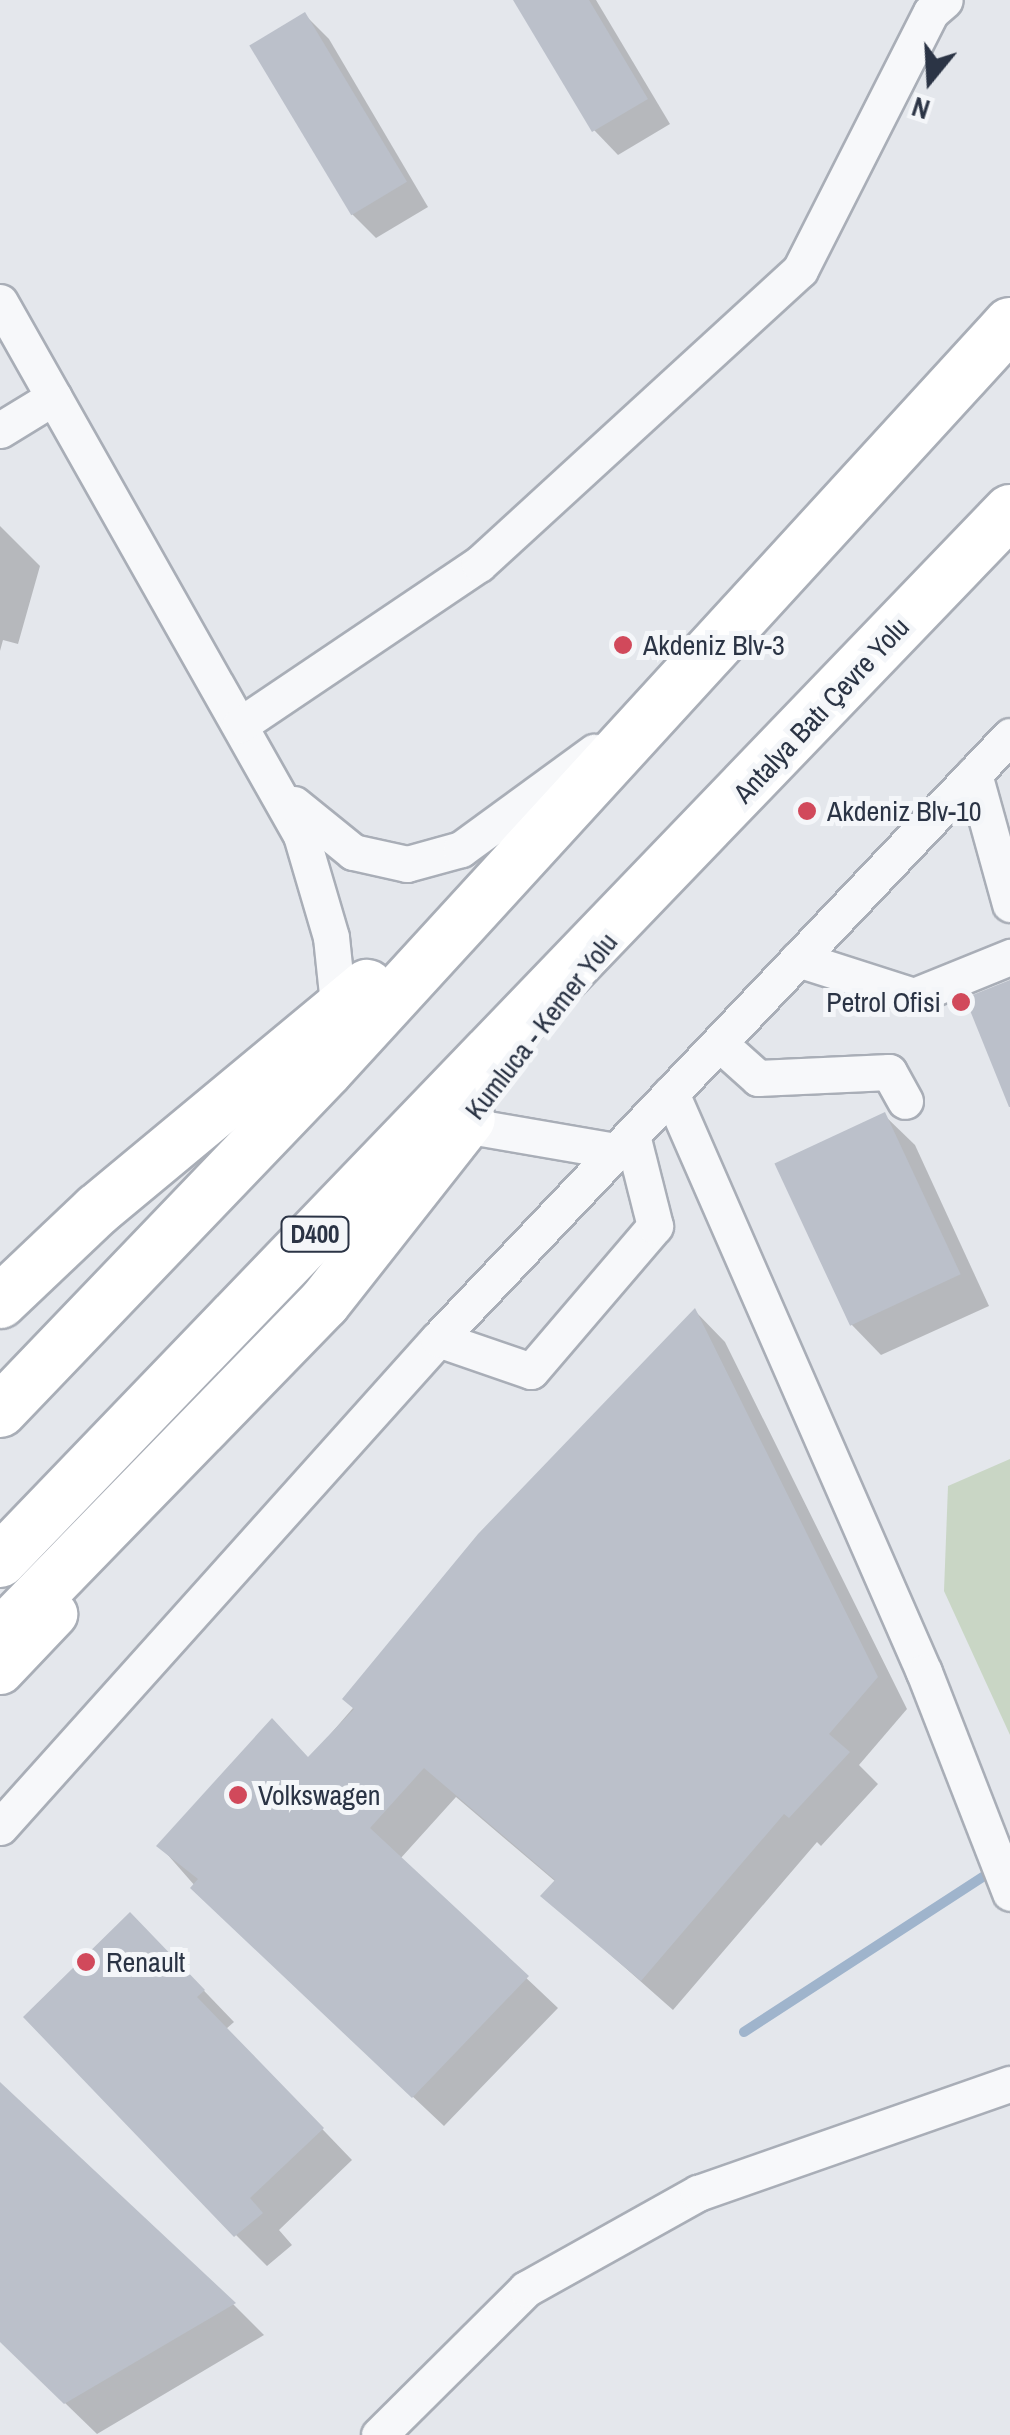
<!DOCTYPE html>
<html>
<head>
<meta charset="utf-8">
<style>
	body { margin:0 }
	#map { position:relative; width:1010px; height:2435px; overflow:hidden; background:#e4e7ec; font-family:"Archivo Narrow",sans-serif }
	div>[style] { position:absolute }
	[style*='--x'] { left:calc(var(--x)*1px); top:calc(var(--y)*1px); width:calc(var(--w)*1px); rotate:calc(var(--a)*1deg) }
	.green>* { inset:0; background:#c9d6c5 }
	.shadow>* { inset:0; background:#0003 }
	.stream>* { height:10px; margin:-5px; padding:0 5px; transform-origin:5px; border-radius:5px; background:#9fb4cc }
	.building>* { inset:0; background:#bbc0ca; transform-origin:0 0 }
	.roads { filter:drop-shadow(2px 0 #a9aeb7) drop-shadow(-2px 0 #a9aeb7) drop-shadow(0 2px #a9aeb7) drop-shadow(0 -2px #a9aeb7) }
	.minor>* { height:35px; margin:-17.5px; padding:0 17.5px; transform-origin:17.5px; border-radius:17.5px; background:#f7f8fa }
	.major>* { height:45px; margin:-22.5px; padding:0 22.5px; transform-origin:22.5px; border-radius:22.5px; background:#fff }
	.highway>* { height:52px; margin:-26px; padding:0 26px; transform-origin:26px; border-radius:26px; background:#fff }
	.dots>* { width:28px; height:28px; translate:-50% -50%; box-sizing:border-box; border:5px solid #f4f6f9; border-radius:50% }
	span { translate:-50% -50%; white-space:nowrap; text-align:center; line-height:1.15; -webkit-text-stroke:10px #f4f6f9; paint-order:stroke }
	.shield-label span { padding:2px 8px; background:#f4f6f9; border:2px solid; border-radius:8px; -webkit-text-stroke-width:0 }
	.shield-label { font-size:25px; color:#2b3445; font-weight:700 }
	.poi-label { font-size:28px; color:#2b3445 }
	.left { translate:0 -50%; text-align:left }
	.right { translate:-100% -50%; text-align:right }
	.street-label { font-size:28px; color:#2b3445 }
	.north { position:absolute; left:880px; top:30px; width:100px; height:100px; -webkit-text-stroke:8px #f4f6f9; paint-order:stroke; rotate:198deg; font-size:28px; font-weight:700; line-height:40px; text-align:center; color:#2b3445 }
	.north::after { content:''; display:block; margin:auto; width:35px; height:45px; background:#2b3445; clip-path:polygon(50% 0,100% 100%,50% 72%,0 100%) }
</style>
</head>
<body>
<div id="map">
	<div class="green">
		<div style="clip-path:polygon(1010px 1459px,1010px 1735px,944px 1591px,948px 1486px)"></div>
	</div>
	<div class="shadow">
		<div style="clip-path:polygon(516px 0,596px 0,670px 124px,618px 155px,594px 130px)"></div>
		<div style="clip-path:polygon(305px 15px,329px 39px,428px 207px,376px 238px,352px 214px)"></div>
		<div style="clip-path:polygon(0 526px,40px 566px,18px 644px,3px 640px,0 651px)"></div>
		<div style="clip-path:polygon(884px 1115px,915px 1145px,989px 1306px,881px 1355px,851px 1324px)"></div>
		<div style="clip-path:polygon(695px 1311px,725px 1342px,907px 1709px,859px 1765px,878px 1784px,821px 1846px,817px 1842px,673px 2010px,544px 1896px,556px 1882px,456px 1797px,400px 1859px,558px 2008px,444px 2126px,224px 1919px,160px 1846px,309px 1759px)"></div>
		<div style="clip-path:polygon(161px 1946px,234px 2022px,226px 2029px,352px 2160px,279px 2230px,292px 2245px,267px 2266px,236px 2235px)"></div>
		<div style="clip-path:polygon(0 2085px,234px 2305px,264px 2335px,97px 2434px,0 2340px)"></div>
	</div>
	<div class="stream">
		<div style="--x:744;--y:2032;--w:299;--a:-33"></div>
	</div>
	<div class="building">
		<div style="clip-path:polygon(513px 0,589px 0,648px 99px,592px 132px)"></div>
		<div style="left:305px;top:12px;width:198px;height:65px;rotate:59deg"></div>
		<div style="clip-path:polygon(1010px 980px,1010px 1107px,1009px 1107px,965px 998px)"></div>
		<div style="left:885px;top:1112px;width:179px;height:122px;rotate:65deg"></div>
		<div style="clip-path:polygon(695px 1308px,878px 1677px,829px 1734px,850px 1752px,789px 1818px,784px 1814px,641px 1981px,540px 1896px,555px 1880px,424px 1768px,370px 1828px,529px 1976px,412px 2098px,190px 1888px,198px 1879px,156px 1846px,272px 1718px,308px 1757px,354px 1709px,342px 1699px,478px 1534px)"></div>
		<div style="clip-path:polygon(130px 1912px,205px 1990px,197px 1997px,324px 2128px,250px 2198px,263px 2213px,234px 2237px,23px 2017px)"></div>
		<div style="clip-path:polygon(0 2082px,236px 2303px,64px 2404px,0 2342px)"></div>
	</div>
	<div class="roads">
		<div class="minor">
			<div style="--x:0;--y:302;--w:612;--a:60.55"></div>
			<div style="--x:301;--y:835;--w:106;--a:73.6"></div>
			<div style="--x:331;--y:937;--w:85;--a:84"></div>
			<div style="--x:0;--y:430;--w:63;--a:-31.4"></div>
			<div style="--x:240;--y:725;--w:288;--a:-34"></div>
			<div style="--x:479;--y:564;--w:435;--a:-42.5"></div>
			<div style="--x:800;--y:270;--w:289;--a:-63.1"></div>
			<div style="--x:931;--y:12;--w:18;--a:-41"></div>
			<div style="--x:974;--y:774;--w:135;--a:74.5"></div>
			<div style="--x:294;--y:804;--w:76;--a:39.1"></div>
			<div style="--x:353;--y:852;--w:55;--a:12.5"></div>
			<div style="--x:407;--y:864;--w:56;--a:-15.5"></div>
			<div style="--x:461;--y:849;--w:165;--a:-36.1"></div>
			<div style="--x:798;--y:959;--w:122;--a:17.7"></div>
			<div style="--x:914;--y:996;--w:104;--a:-22.1"></div>
			<div style="--x:720;--y:1044;--w:51;--a:41.8"></div>
			<div style="--x:758;--y:1078;--w:131;--a:-2.6"></div>
			<div style="--x:889;--y:1072;--w:33;--a:61"></div>
			<div style="--x:671;--y:1093;--w:632;--a:66.4"></div>
			<div style="--x:924;--y:1672;--w:237;--a:68.7"></div>
			<div style="--x:464;--y:1125;--w:152;--a:9.8"></div>
			<div style="--x:438;--y:1339;--w:98;--a:19"></div>
			<div style="--x:531;--y:1371;--w:191;--a:-49.5"></div>
			<div style="--x:655;--y:1226;--w:94;--a:-104.2"></div>
			<div style="--x:0;--y:1827;--w:656;--a:-48.09"></div>
			<div style="--x:438;--y:1339;--w:831;--a:-46.51"></div>
			<div style="--x:379;--y:2435;--w:207;--a:-44.8"></div>
			<div style="--x:526;--y:2289;--w:197;--a:-29.2"></div>
			<div style="--x:698;--y:2193;--w:330;--a:-19.3"></div>
		</div>
		<div class="major">
			<div style="--x:0;--y:1671;--w:79;--a:-46.5"></div>
		</div>
		<div class="highway">
			<div style="--x:0;--y:1302;--w:134;--a:-43.5"></div>
			<div style="--x:97;--y:1210;--w:351;--a:-39.7"></div>
			<div style="--x:0;--y:1411;--w:471;--a:-46.2"></div>
			<div style="--x:326;--y:1071;--w:1013;--a:-47.52"></div>
			<div style="--x:0;--y:1561;--w:1457;--a:-46.11"></div>
			<div style="--x:0;--y:1636;--w:465;--a:-45.8"></div>
			<div style="--x:324;--y:1303;--w:234;--a:-51.8"></div>
		</div>
	</div>
	<div class="dots">
		<div style="left:623px;top:645px;background:#d1495b"></div>
		<div style="left:807px;top:811px;background:#d1495b"></div>
		<div style="left:961px;top:1002px;background:#d1495b"></div>
		<div style="left:238px;top:1795px;background:#d1495b"></div>
		<div style="left:86px;top:1962px;background:#d1495b"></div>
	</div>
	<div class="shield-label">
		<span style="left:315px;top:1234px">D400</span>
	</div>
	<div class="poi-label">
		<span class="left" style="left:643px;top:645px">Akdeniz Blv-3</span>
		<span class="left" style="left:827px;top:811px">Akdeniz Blv-10</span>
		<span class="right" style="left:941px;top:1002px">Petrol Ofisi</span>
		<span class="left" style="left:258px;top:1795px">Volkswagen</span>
		<span class="left" style="left:106px;top:1962px">Renault</span>
	</div>
	<div class="street-label">
		<span style="left:821px;top:710px;rotate:-47deg">Antalya Batı Çevre Yolu</span>
		<span style="left:541px;top:1026px;rotate:-52deg">Kumluca - Kemer Yolu</span>
	</div>
	<div class="north">N</div>
</div>
</body>
</html>
